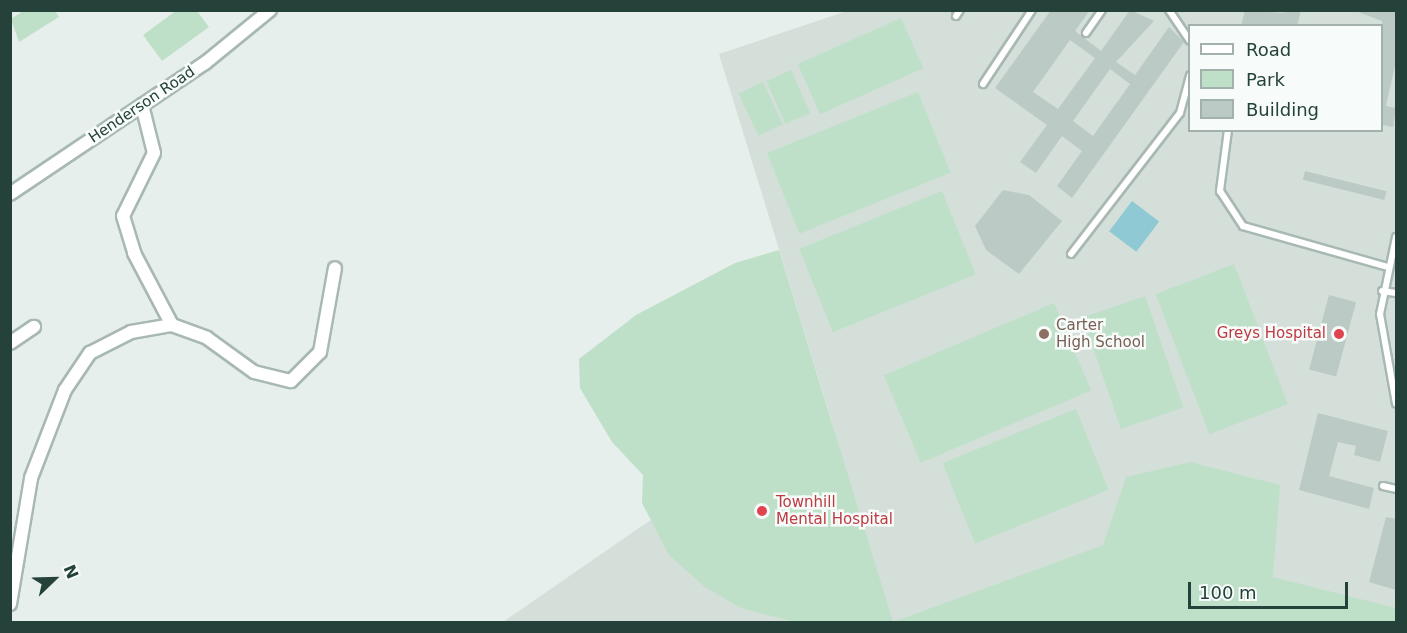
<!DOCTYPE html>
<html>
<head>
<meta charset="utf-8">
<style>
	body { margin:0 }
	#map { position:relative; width:1407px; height:633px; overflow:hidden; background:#e6efeb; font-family:"DejaVu Sans",sans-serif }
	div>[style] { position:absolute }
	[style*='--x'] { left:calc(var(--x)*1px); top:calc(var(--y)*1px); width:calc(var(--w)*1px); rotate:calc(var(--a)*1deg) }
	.built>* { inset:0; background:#d4dfda }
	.green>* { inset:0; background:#bfe0c8; transform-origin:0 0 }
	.water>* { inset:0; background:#8ec9d4; transform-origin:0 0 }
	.building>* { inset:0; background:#bbcac4; transform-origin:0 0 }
	.roads { filter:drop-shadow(2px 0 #a8b8b2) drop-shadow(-2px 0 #a8b8b2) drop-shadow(0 2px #a8b8b2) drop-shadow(0 -2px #a8b8b2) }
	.lane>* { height:6px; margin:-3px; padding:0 3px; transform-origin:3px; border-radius:3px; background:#fff }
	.street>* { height:12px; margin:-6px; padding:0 6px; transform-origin:6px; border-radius:6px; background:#fff }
	.dots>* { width:16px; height:16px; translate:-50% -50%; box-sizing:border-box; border:3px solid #f7fbf9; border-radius:50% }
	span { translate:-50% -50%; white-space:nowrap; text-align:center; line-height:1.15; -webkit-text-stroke:5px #f7fbf9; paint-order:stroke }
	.street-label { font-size:15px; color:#24423a }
	.education-label { font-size:15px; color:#785e54 }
	.left { translate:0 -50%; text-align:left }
	.health-label { font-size:15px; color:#be3a42 }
	.right { translate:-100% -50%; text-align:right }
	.frame { position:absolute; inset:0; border:12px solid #24423a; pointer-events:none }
	.legend { position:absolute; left:1188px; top:24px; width:195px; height:108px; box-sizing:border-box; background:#f7fbf9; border:2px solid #a3b1ad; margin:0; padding:8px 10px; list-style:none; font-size:18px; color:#24423a }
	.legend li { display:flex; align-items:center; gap:12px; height:30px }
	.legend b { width:30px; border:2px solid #a3b1ad }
	.north { position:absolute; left:24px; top:549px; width:60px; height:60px; -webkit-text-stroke:4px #f7fbf9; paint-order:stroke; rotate:67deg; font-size:16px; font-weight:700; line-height:24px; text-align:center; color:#24423a }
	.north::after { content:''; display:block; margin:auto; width:21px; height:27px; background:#24423a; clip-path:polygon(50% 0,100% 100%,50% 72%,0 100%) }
	.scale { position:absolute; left:1188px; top:582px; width:160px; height:27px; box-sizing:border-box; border:3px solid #24423a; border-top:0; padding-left:8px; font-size:18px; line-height:21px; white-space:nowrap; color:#24423a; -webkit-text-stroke:4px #f7fbf9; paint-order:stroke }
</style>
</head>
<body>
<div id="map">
	<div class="built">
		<div style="clip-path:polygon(evenodd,847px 11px,1396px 11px,1396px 622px,503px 622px,749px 452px,833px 425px,719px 54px,847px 11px,1190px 26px,1382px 26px,1382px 130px,1190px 130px,1190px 26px)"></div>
	</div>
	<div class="green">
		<div style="clip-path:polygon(177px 10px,197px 11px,209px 27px,162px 61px,143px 35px)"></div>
		<div style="clip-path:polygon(23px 11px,55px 11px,59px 17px,19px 42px,11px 19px)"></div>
		<div style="left:901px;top:18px;width:55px;height:113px;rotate:66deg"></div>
		<div style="left:791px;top:70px;width:47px;height:27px;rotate:66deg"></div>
		<div style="left:763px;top:82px;width:47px;height:27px;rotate:65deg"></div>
		<div style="left:918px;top:92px;width:87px;height:163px;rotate:68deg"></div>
		<div style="left:942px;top:191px;width:90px;height:154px;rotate:68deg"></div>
		<div style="clip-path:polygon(779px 250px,893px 622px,1103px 545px,1126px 477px,1190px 462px,1280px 485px,1273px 577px,1396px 608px,1396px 622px,795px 622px,741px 608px,705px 587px,669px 555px,642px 503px,643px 475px,612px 442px,580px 388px,579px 359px,636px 315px,735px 263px)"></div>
		<div style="left:1234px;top:264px;width:150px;height:84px;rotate:69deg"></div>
		<div style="left:1145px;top:296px;width:118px;height:66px;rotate:71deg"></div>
		<div style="left:1054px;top:303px;width:95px;height:185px;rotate:67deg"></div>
		<div style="left:1076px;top:409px;width:87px;height:144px;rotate:68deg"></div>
	</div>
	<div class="water">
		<div style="left:1132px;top:201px;width:34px;height:38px;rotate:37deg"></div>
	</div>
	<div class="building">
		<div style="clip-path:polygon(evenodd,1051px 10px,1090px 10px,1075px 31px,1101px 51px,1130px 10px,1154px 21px,1116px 62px,1135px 75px,1169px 27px,1184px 42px,1072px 198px,1057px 186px,1082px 151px,1062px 136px,1036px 173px,1020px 162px,1047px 125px,995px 88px,1051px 10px,1070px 40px,1095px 58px,1058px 109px,1033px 92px,1070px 40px,1051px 10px,1110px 69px,1130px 84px,1093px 136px,1073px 121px,1110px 69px)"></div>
		<div style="clip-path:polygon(1245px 10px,1281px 13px,1301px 10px,1297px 26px,1241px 26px)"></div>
		<div style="clip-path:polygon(1353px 10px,1396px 10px,1396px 61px,1386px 106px,1396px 108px,1393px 127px,1382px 125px,1382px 21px)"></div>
		<div style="left:1305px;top:171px;width:84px;height:9px;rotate:14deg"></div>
		<div style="clip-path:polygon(1003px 190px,1029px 195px,1062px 221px,1019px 274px,986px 250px,975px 226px)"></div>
		<div style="left:1329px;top:295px;width:28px;height:77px;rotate:15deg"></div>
		<div style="clip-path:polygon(1318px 413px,1388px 431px,1380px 462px,1354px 455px,1356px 446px,1338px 442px,1329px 476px,1374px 488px,1369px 509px,1299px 490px)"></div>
		<div style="clip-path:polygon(1386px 517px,1396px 519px,1396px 590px,1369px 582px)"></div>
	</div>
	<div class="roads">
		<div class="lane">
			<div style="--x:1169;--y:10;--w:37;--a:56"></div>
			<div style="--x:956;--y:16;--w:7;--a:-56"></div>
			<div style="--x:1086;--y:33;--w:28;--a:-55"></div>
			<div style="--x:983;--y:84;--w:89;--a:-56.5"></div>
			<div style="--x:1228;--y:130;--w:62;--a:97.5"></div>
			<div style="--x:1220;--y:191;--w:42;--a:56.7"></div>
			<div style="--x:1243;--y:226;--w:151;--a:15.8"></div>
			<div style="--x:1396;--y:237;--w:79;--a:101.7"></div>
			<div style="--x:1380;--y:314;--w:91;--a:79.9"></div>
			<div style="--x:1071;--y:254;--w:178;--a:-52.3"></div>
			<div style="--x:1180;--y:113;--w:39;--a:-75"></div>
			<div style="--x:1382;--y:291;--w:14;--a:8"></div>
			<div style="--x:1383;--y:486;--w:13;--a:13"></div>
		</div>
		<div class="street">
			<div style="--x:142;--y:105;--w:49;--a:76"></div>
			<div style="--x:154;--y:153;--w:70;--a:116.2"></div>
			<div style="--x:123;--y:216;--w:39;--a:73"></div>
			<div style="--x:134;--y:253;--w:81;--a:62.2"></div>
			<div style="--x:10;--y:194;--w:235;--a:-33.9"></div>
			<div style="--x:205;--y:63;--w:84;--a:-39.2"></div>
			<div style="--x:10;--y:343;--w:29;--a:-34"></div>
			<div style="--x:10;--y:604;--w:128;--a:-80.5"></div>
			<div style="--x:31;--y:478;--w:94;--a:-68.9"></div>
			<div style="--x:65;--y:390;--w:45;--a:-56"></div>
			<div style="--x:90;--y:353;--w:46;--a:-27.1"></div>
			<div style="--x:131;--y:332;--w:42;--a:-9.7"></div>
			<div style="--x:172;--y:325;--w:37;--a:20"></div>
			<div style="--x:207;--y:338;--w:58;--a:35.9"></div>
			<div style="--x:254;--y:372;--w:38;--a:14"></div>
			<div style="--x:291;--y:381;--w:41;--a:-45"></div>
			<div style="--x:320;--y:352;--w:85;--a:-79.9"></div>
		</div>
	</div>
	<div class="dots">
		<div style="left:1044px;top:334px;background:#8d6e63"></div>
		<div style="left:1339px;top:334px;background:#e0444e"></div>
		<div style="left:762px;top:511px;background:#e0444e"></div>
	</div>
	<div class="street-label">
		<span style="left:142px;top:105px;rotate:-34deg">Henderson Road</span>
	</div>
	<div class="education-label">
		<span class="left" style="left:1056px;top:334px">Carter<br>High School</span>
	</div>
	<div class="health-label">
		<span class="right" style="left:1326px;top:334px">Greys Hospital</span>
		<span class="left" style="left:776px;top:511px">Townhill<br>Mental Hospital</span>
	</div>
	<div class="frame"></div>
	<ul class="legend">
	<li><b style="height:8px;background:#fff"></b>Road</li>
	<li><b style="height:16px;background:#bfe0c8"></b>Park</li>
	<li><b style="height:16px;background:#bbcac4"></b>Building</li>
	</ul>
	<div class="north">N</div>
	<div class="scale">100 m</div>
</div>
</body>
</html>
